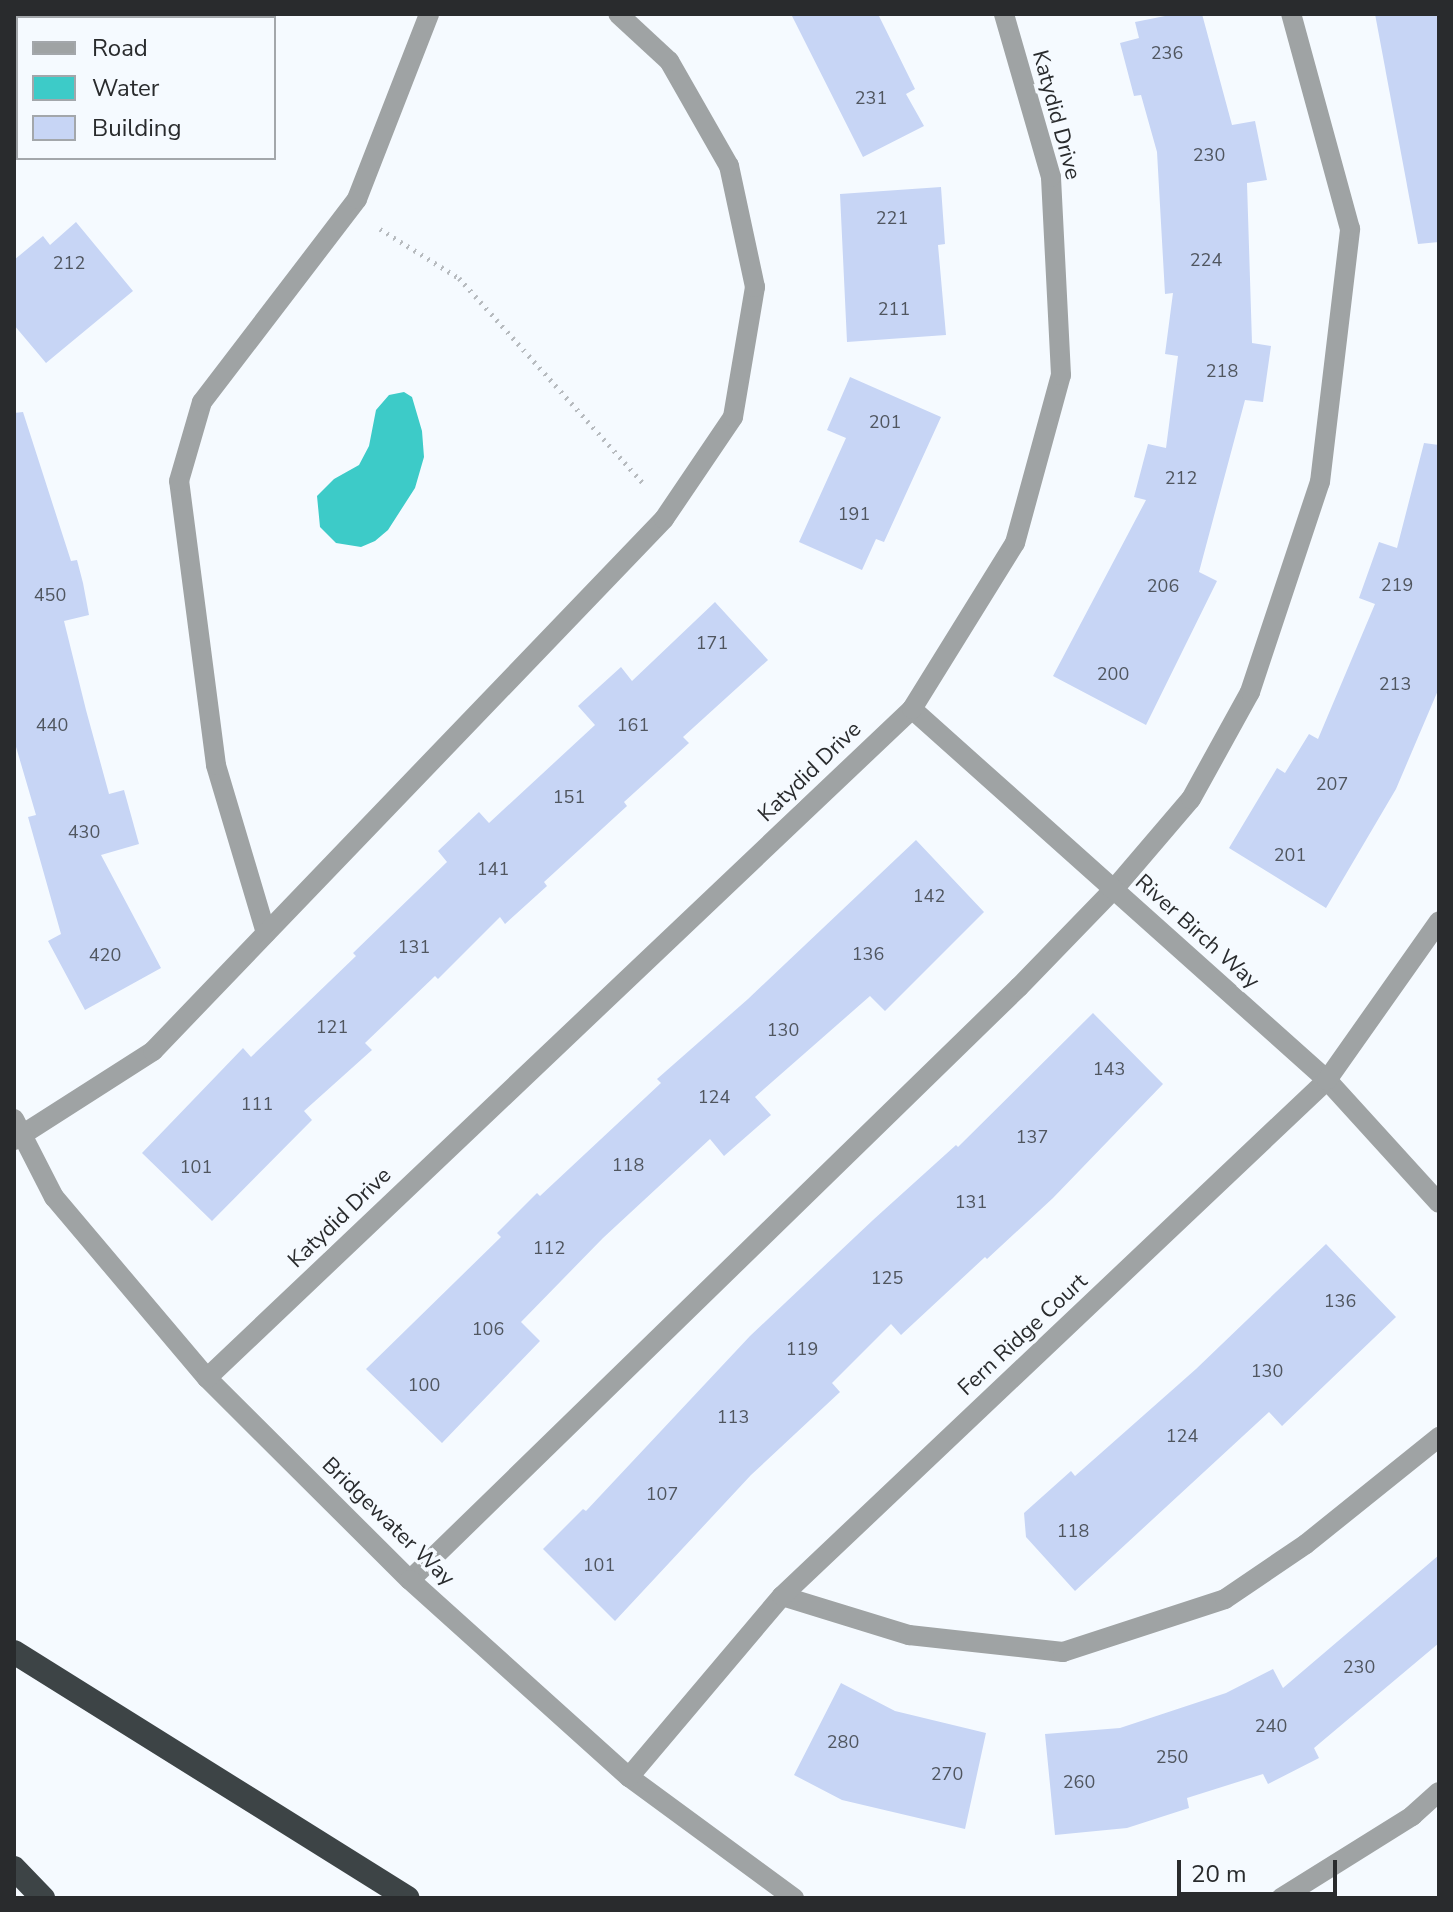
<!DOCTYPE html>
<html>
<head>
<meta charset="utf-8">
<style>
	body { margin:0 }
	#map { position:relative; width:1453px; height:1912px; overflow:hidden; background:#f5faff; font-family:"Nunito Sans",sans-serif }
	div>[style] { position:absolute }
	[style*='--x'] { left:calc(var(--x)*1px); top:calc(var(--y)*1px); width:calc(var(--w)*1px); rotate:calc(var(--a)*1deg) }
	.water>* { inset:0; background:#3dcbc8 }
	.building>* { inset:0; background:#c7d5f5 }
	.path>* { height:5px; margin-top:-2.5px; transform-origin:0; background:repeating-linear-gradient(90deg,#b7bbbf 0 2px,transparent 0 8px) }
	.lane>* { height:20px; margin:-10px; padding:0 10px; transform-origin:10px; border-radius:10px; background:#9fa3a4 }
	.street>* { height:20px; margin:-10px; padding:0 10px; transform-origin:10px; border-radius:10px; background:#9fa3a4 }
	.highway>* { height:24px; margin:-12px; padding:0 12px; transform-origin:12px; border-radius:12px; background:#3d4446 }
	span { translate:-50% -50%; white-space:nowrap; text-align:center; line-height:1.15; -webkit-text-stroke:7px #f5faff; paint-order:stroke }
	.number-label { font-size:18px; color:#50565f }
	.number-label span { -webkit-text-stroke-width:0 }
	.street-label { font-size:22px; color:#292b2d }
	.frame { position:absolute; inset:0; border:16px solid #292b2d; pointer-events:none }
	.legend { position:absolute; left:16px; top:16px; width:260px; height:144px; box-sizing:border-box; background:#f5faff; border:2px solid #a3a7ab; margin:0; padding:10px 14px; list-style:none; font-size:24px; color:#292b2d }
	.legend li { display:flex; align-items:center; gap:16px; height:40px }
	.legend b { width:40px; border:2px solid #a3a7ab }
	.scale { position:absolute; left:1177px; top:1860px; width:160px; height:36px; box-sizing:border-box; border:4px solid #292b2d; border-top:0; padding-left:10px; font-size:24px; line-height:28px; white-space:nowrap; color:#292b2d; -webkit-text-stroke:6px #f5faff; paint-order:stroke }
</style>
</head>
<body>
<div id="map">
	<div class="water">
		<div style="clip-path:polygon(404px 392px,412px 397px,422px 431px,424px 457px,415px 488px,388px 530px,375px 541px,361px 547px,336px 543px,320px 527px,317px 496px,334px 479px,359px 465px,369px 446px,376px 410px,389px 395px)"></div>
	</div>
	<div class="building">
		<div style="clip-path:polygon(791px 14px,878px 14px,915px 89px,906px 94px,924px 126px,863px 157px)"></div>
		<div style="clip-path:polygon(1175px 14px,1202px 14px,1232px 125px,1255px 121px,1267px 180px,1247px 183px,1252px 343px,1271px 346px,1263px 402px,1245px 400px,1199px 572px,1217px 581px,1146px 725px,1053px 676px,1146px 500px,1134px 497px,1148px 444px,1166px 448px,1178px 356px,1165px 354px,1173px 293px,1165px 294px,1157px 152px,1141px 95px,1134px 96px,1120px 43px,1139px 38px,1135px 22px)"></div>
		<div style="clip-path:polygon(1375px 14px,1439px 14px,1439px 242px,1418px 244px)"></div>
		<div style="clip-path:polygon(941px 187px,945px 244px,938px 245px,946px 335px,847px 342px,840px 194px)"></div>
		<div style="clip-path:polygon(76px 222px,133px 291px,46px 363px,14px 325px,14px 260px,43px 236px,50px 245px)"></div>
		<div style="clip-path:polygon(850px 377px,941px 417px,884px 542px,876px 539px,862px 570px,799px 542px,846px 438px,827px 430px)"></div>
		<div style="clip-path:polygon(23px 412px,71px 561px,77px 560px,83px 583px,89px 615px,64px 621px,86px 710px,109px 794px,124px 790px,139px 844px,101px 855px,161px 968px,85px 1010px,48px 941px,61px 934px,28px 817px,36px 815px,14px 740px,14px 413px)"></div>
		<div style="clip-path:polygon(1424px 443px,1439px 445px,1439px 688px,1396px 789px,1326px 908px,1229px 848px,1277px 768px,1285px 773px,1309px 734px,1318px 739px,1375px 604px,1359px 598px,1379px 542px,1397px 548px)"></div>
		<div style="clip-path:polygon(715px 602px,768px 660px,683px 737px,689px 743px,624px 802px,627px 806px,544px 882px,547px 886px,505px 924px,500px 917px,438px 979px,435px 976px,365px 1043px,372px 1050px,304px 1111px,312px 1120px,212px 1221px,142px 1153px,243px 1048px,251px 1057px,356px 956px,353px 953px,447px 862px,438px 851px,479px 812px,489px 823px,595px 725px,578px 706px,621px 667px,632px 681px)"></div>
		<div style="clip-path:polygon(916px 840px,984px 912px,885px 1011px,870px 996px,755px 1097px,771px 1115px,724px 1156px,710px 1139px,603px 1238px,521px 1322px,540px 1341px,442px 1443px,366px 1369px,501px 1237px,497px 1233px,537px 1193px,540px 1196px,661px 1083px,657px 1079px,748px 999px)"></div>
		<div style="clip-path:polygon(1093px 1013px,1163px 1084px,1053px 1198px,987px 1259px,985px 1257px,901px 1335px,891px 1324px,832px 1383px,840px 1392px,751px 1475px,615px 1621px,543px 1549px,583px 1509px,586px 1511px,750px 1336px,873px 1220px,956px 1145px,958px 1147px)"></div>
		<div style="clip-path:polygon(1326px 1244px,1396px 1317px,1282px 1426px,1269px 1412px,1075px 1591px,1026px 1537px,1024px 1513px,1071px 1471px,1075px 1476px,1196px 1369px)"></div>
		<div style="clip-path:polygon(1439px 1555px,1439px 1643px,1314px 1748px,1319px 1758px,1268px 1784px,1263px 1774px,1187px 1798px,1189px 1808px,1127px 1828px,1055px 1835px,1045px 1734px,1120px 1728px,1226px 1693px,1273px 1669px,1283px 1688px)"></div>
		<div style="clip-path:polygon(841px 1683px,895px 1711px,986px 1733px,965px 1829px,842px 1800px,794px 1775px)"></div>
	</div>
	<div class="path">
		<div style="--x:380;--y:229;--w:93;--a:31.8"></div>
		<div style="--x:459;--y:278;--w:277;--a:48.1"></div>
	</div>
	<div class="lane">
		<div style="--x:266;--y:933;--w:175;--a:-106.6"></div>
		<div style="--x:216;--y:765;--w:286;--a:-97.4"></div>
		<div style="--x:179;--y:481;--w:82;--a:-73.8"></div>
		<div style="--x:202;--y:402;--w:255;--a:-52.6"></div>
		<div style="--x:357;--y:199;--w:199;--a:-68.7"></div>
		<div style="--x:14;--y:1140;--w:165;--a:-32.6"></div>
		<div style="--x:153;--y:1051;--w:738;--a:-46.15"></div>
		<div style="--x:664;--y:519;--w:123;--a:-55.9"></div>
		<div style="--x:733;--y:417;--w:132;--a:-80.4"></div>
		<div style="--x:755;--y:287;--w:124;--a:-102.1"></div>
		<div style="--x:729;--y:166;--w:121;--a:-119.7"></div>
		<div style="--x:669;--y:61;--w:69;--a:-137.3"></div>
		<div style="--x:410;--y:1580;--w:850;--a:-44.24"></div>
		<div style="--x:1019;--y:987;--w:136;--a:-45.9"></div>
		<div style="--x:1114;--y:889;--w:118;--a:-49.5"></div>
		<div style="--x:1191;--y:799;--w:122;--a:-61.1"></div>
		<div style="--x:1250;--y:692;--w:221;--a:-71.6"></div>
		<div style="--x:1320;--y:482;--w:255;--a:-83.2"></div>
		<div style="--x:1350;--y:229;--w:223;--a:-105.3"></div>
		<div style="--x:782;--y:1596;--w:133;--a:17.1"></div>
		<div style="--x:909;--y:1635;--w:155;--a:6.3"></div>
		<div style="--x:1063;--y:1652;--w:170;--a:-18.1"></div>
		<div style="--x:1225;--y:1599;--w:98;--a:-34.2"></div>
		<div style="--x:1306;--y:1544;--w:171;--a:-38.8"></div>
	</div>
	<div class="street">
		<div style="--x:84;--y:18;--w:4;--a:-63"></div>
		<div style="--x:14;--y:123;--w:6;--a:-45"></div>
		<div style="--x:912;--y:709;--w:557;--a:41.8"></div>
		<div style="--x:1327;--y:1080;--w:166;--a:47.7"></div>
		<div style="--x:14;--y:1119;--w:88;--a:62.9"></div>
		<div style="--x:54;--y:1197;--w:237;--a:49.8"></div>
		<div style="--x:207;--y:1378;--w:286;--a:44.9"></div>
		<div style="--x:410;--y:1580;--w:295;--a:42"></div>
		<div style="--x:629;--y:1777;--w:205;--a:36.3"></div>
		<div style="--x:207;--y:1378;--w:972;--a:-43.5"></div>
		<div style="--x:912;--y:709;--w:195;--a:-58.2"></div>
		<div style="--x:1015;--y:543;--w:174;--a:-74.7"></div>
		<div style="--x:1061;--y:375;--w:198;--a:-92.9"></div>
		<div style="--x:1051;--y:177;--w:170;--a:-106.1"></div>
		<div style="--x:629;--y:1777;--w:237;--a:-49.8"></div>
		<div style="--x:782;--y:1596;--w:751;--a:-43.43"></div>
		<div style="--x:1327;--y:1080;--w:194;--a:-54.8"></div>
		<div style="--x:1281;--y:1898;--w:155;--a:-32"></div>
		<div style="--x:1412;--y:1816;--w:36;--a:-42"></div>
	</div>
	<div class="highway">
		<div style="--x:14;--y:1652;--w:464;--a:32"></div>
		<div style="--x:14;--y:1868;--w:42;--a:46"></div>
	</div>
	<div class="number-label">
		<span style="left:1167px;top:53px">236</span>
		<span style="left:871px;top:98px">231</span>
		<span style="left:1209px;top:155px">230</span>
		<span style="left:892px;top:218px">221</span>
		<span style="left:1206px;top:260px">224</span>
		<span style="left:69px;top:263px">212</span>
		<span style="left:894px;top:309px">211</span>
		<span style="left:1222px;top:371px">218</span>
		<span style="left:885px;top:422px">201</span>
		<span style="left:1181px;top:478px">212</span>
		<span style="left:854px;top:514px">191</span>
		<span style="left:1397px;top:585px">219</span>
		<span style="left:1163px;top:586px">206</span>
		<span style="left:50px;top:595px">450</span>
		<span style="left:712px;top:643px">171</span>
		<span style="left:1113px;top:674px">200</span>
		<span style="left:1395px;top:684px">213</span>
		<span style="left:52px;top:725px">440</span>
		<span style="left:633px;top:725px">161</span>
		<span style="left:1332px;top:784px">207</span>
		<span style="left:569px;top:797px">151</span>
		<span style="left:84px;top:832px">430</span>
		<span style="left:1290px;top:855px">201</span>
		<span style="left:493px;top:869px">141</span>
		<span style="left:929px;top:896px">142</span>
		<span style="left:414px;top:947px">131</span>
		<span style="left:868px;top:954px">136</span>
		<span style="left:105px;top:955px">420</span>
		<span style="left:332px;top:1027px">121</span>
		<span style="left:783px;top:1030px">130</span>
		<span style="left:1109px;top:1069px">143</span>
		<span style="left:714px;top:1097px">124</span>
		<span style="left:257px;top:1104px">111</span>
		<span style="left:1032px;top:1137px">137</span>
		<span style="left:628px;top:1165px">118</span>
		<span style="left:196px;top:1167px">101</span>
		<span style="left:971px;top:1202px">131</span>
		<span style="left:549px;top:1248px">112</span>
		<span style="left:887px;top:1278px">125</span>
		<span style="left:1340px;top:1301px">136</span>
		<span style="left:488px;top:1329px">106</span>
		<span style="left:802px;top:1349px">119</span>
		<span style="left:1267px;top:1371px">130</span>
		<span style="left:424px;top:1385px">100</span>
		<span style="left:733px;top:1417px">113</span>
		<span style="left:1182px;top:1436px">124</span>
		<span style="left:662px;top:1494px">107</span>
		<span style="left:1073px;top:1531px">118</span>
		<span style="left:599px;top:1565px">101</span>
		<span style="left:1359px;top:1667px">230</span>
		<span style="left:1271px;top:1726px">240</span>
		<span style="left:843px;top:1742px">280</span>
		<span style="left:1172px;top:1757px">250</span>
		<span style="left:947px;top:1774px">270</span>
		<span style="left:1079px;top:1782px">260</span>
	</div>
	<div class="street-label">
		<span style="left:1056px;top:115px;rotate:75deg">Katydid Drive</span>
		<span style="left:810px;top:772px;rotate:-44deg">Katydid Drive</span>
		<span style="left:1197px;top:932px;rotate:42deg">River Birch Way</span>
		<span style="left:340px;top:1218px;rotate:-44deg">Katydid Drive</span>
		<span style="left:1023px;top:1335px;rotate:-43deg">Fern Ridge Court</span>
		<span style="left:388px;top:1522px;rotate:44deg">Bridgewater Way</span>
	</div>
	<div class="frame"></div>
	<ul class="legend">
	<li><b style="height:10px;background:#9fa3a4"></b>Road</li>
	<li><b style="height:22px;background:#3dcbc8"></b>Water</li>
	<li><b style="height:22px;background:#c7d5f5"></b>Building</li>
	</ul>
	<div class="scale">20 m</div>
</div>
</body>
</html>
